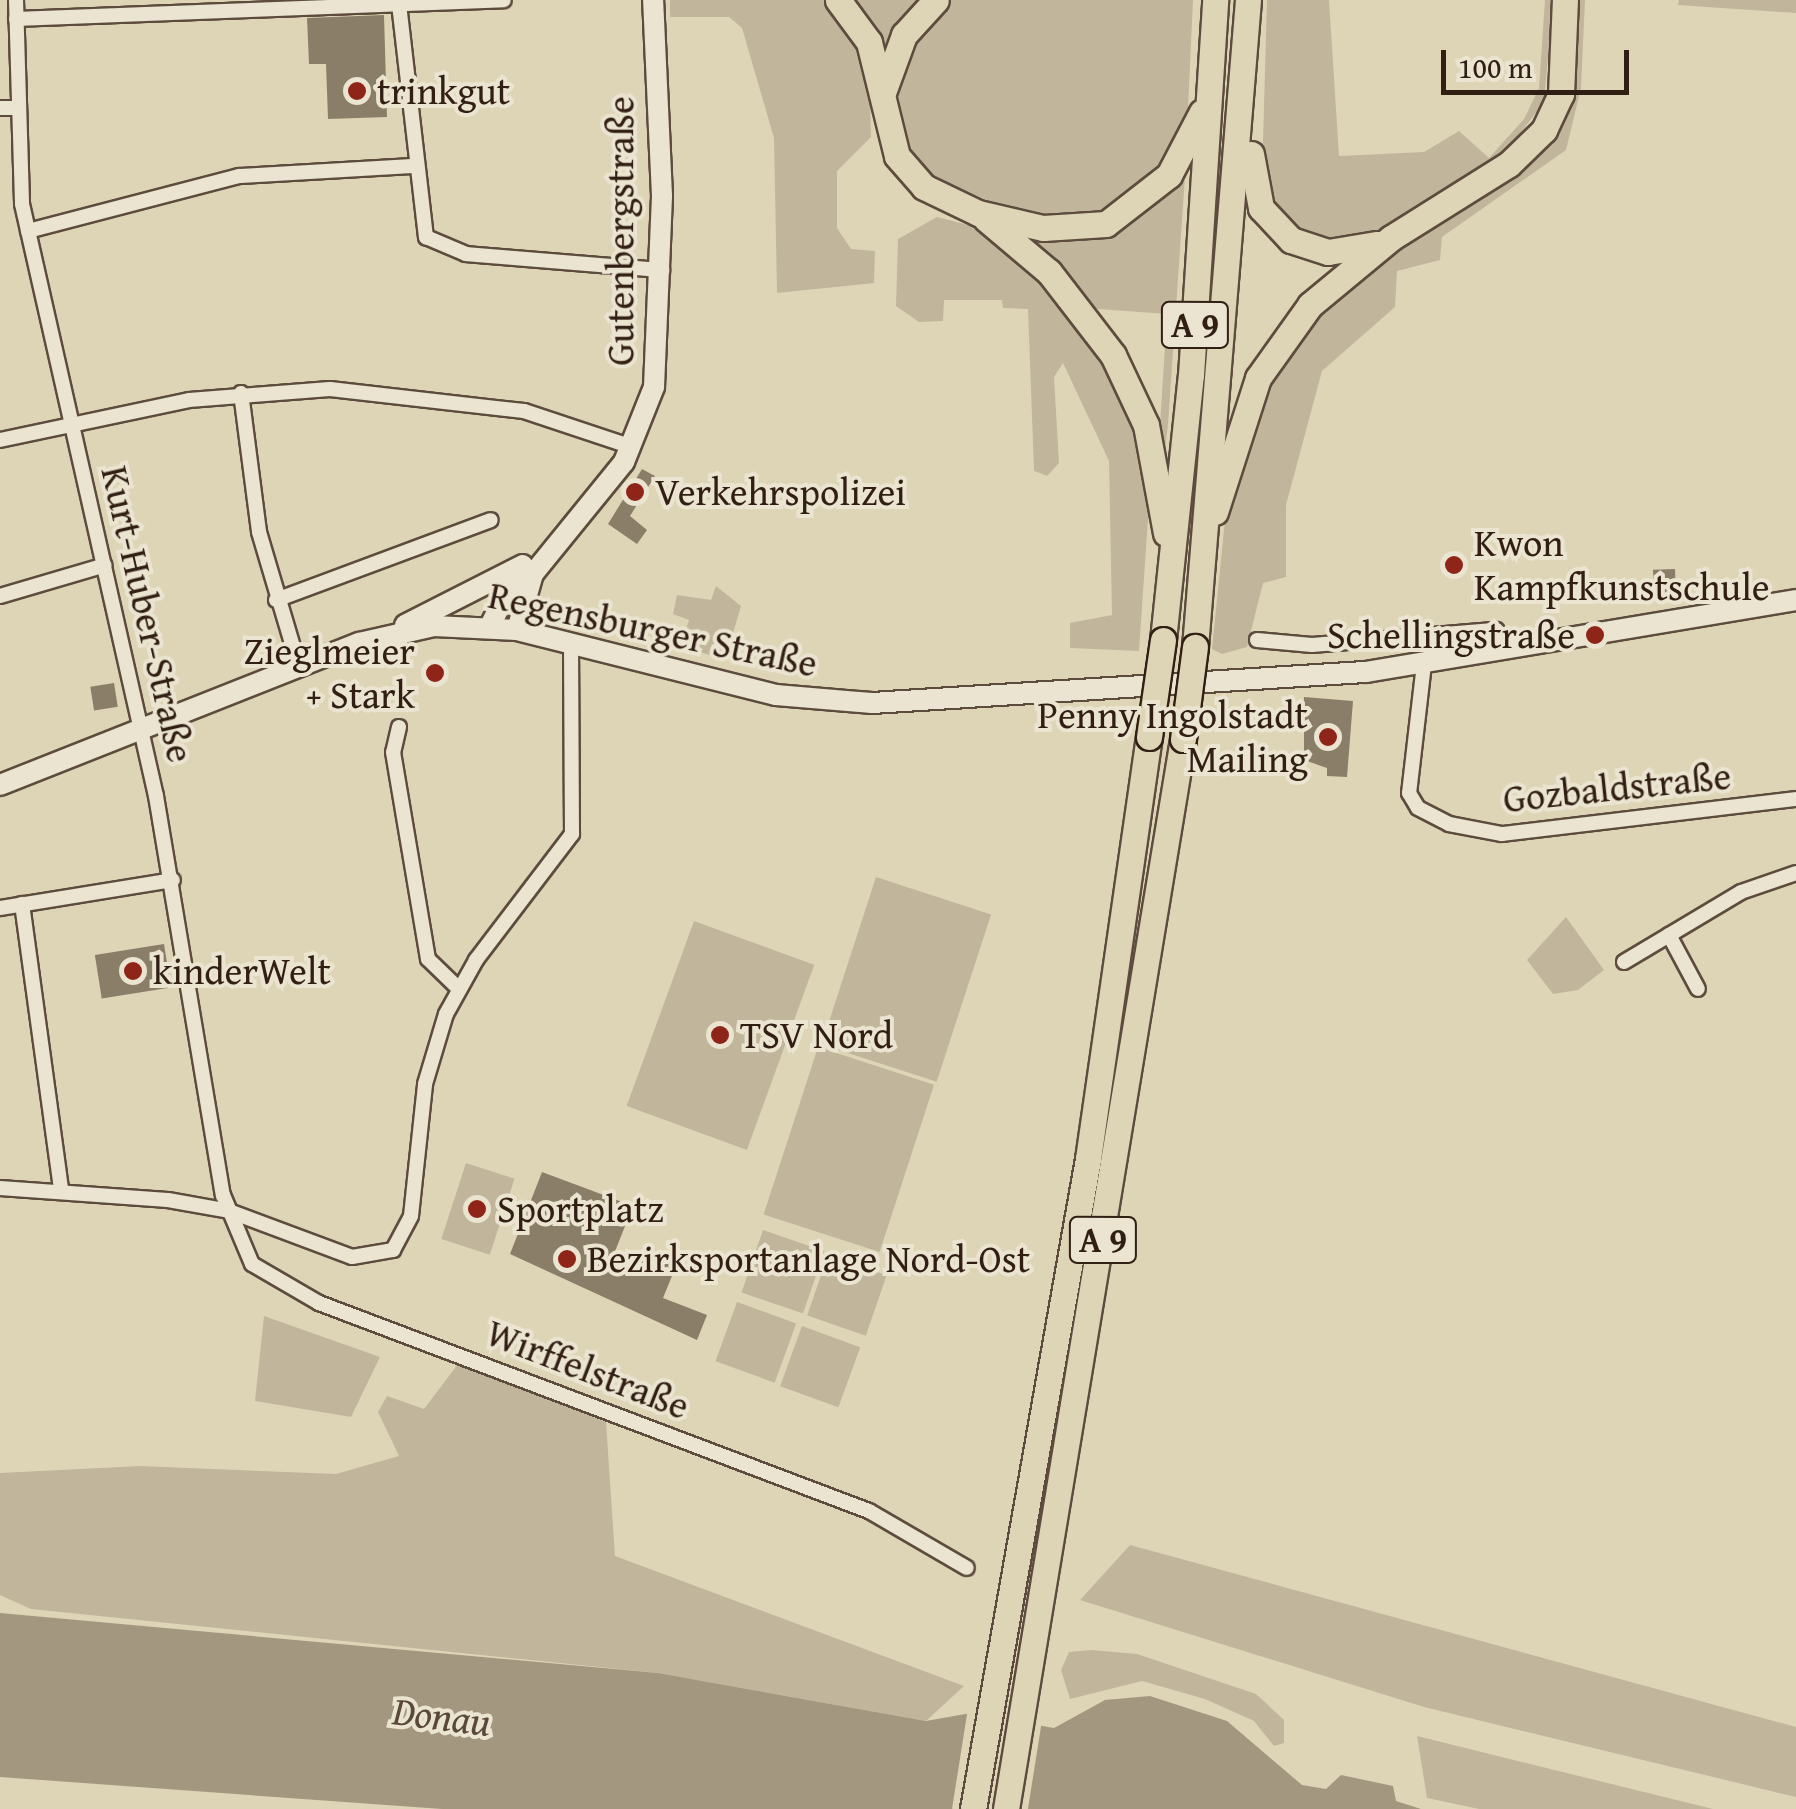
<!DOCTYPE html>
<html>
<head>
<meta charset="utf-8">
<style>
	body { margin:0 }
	#map { position:relative; width:1796px; height:1809px; overflow:hidden; background:#ded5b7; font-family:"Gentium Book Plus",serif }
	div>[style] { position:absolute }
	[style*='--x'] { left:calc(var(--x)*1px); top:calc(var(--y)*1px); width:calc(var(--w)*1px); rotate:calc(var(--a)*1deg) }
	.green>* { inset:0; background:#c1b69b; transform-origin:0 0 }
	.water>* { inset:0; background:#a49780 }
	.pier>* { inset:0; background:#ded5b7; transform-origin:0 0 }
	.building>* { inset:0; background:#8b7e69; transform-origin:0 0 }
	.roads { filter:drop-shadow(2px 0 #5d4c3d) drop-shadow(-2px 0 #5d4c3d) drop-shadow(0 2px #5d4c3d) drop-shadow(0 -2px #5d4c3d) }
	.street>* { height:14px; margin:-7px; padding:0 7px; transform-origin:7px; border-radius:7px; background:#eae4d0 }
	.secondary>* { height:20px; margin:-10px; padding:0 10px; transform-origin:10px; border-radius:10px; background:#eae4d0 }
	.highway>* { height:25px; margin:-12.5px; padding:0 12.5px; transform-origin:12.5px; border-radius:12.5px; background:#ded5b7 }
	.bridges { filter:drop-shadow(2px 0 #321f14) drop-shadow(-2px 0 #321f14) drop-shadow(0 2px #321f14) drop-shadow(0 -2px #321f14) }
	.highway-bridge>* { height:25px; margin:-12.5px; padding:0 12.5px; transform-origin:12.5px; border-radius:12.5px; background:#ded5b7 }
	.dots>* { width:28px; height:28px; translate:-50% -50%; box-sizing:border-box; border:5px solid #eae4d0; border-radius:50% }
	span { translate:-50% -50%; white-space:nowrap; text-align:center; line-height:1.15; -webkit-text-stroke:8px #eae4d0; paint-order:stroke }
	.shield-label span { padding:2px 8px; background:#eae4d0; border:2px solid; border-radius:8px; -webkit-text-stroke-width:0 }
	.shield-label { font-size:35px; color:#321f14; font-weight:700 }
	.poi-label { font-size:38px; color:#321f14 }
	.left { translate:0 -50%; text-align:left }
	.right { translate:-100% -50%; text-align:right }
	.street-label { font-size:38px; color:#321f14 }
	.water-label { font-size:40px; color:#5a493a; font-style:italic }
	.scale { position:absolute; left:1441px; top:50px; width:188px; height:45px; box-sizing:border-box; border:5px solid #321f14; border-top:0; padding-left:12px; font-size:30px; line-height:35px; white-space:nowrap; color:#321f14; -webkit-text-stroke:8px #eae4d0; paint-order:stroke }
</style>
</head>
<body>
<div id="map">
	<div class="green">
		<div style="clip-path:polygon(670px 0,829px 0,869px 62px,871px 137px,837px 171px,837px 228px,851px 249px,875px 251px,874px 283px,777px 293px,774px 138px,742px 28px,729px 17px,670px 17px)"></div>
		<div style="clip-path:polygon(850px 0,925px 0,887px 56px)"></div>
		<div style="clip-path:polygon(946px 0,1193px 0,1188px 108px,1161px 173px,1107px 215px,1026px 217px,923px 172px,902px 141px,893px 90px,901px 56px)"></div>
		<div style="clip-path:polygon(1267px 0,1329px 0,1339px 156px,1424px 152px,1459px 131px,1489px 158px,1524px 119px,1539px 88px,1545px 0,1553px 0,1544px 102px,1503px 156px,1388px 230px,1345px 245px,1281px 225px,1262px 176px)"></div>
		<div style="clip-path:polygon(1573px 0,1585px 0,1581px 88px,1566px 150px,1442px 237px,1440px 260px,1397px 271px,1395px 307px,1322px 371px,1286px 505px,1286px 577px,1263px 583px,1247px 647px,1222px 654px,1212px 649px,1225px 520px,1258px 391px,1317px 304px,1548px 138px)"></div>
		<div style="clip-path:polygon(1679px 0,1796px 0,1796px 13px,1678px 5px)"></div>
		<div style="clip-path:polygon(1186px 162px,1168px 425px,1161px 479px,1150px 425px,1160px 425px,1167px 314px,1084px 308px,1010px 227px,1075px 236px)"></div>
		<div style="clip-path:polygon(937px 217px,987px 230px,1018px 253px,1106px 362px,1140px 451px,1149px 504px,1139px 651px,1070px 648px,1070px 623px,1112px 615px,1109px 461px,1063px 363px,1054px 377px,1059px 463px,1047px 476px,1034px 471px,1028px 309px,1003px 308px,1002px 300px,944px 300px,943px 321px,919px 322px,896px 306px,898px 239px)"></div>
		<div style="clip-path:polygon(716px 586px,741px 606px,725px 660px,681px 646px,689px 620px,673px 614px,677px 595px,711px 600px)"></div>
		<div style="left:876px;top:877px;width:121px;height:176px;rotate:18deg"></div>
		<div style="clip-path:polygon(1566px 917px,1604px 970px,1578px 990px,1553px 994px,1527px 960px)"></div>
		<div style="left:694px;top:921px;width:128px;height:197px;rotate:20deg"></div>
		<div style="left:818px;top:1047px;width:122px;height:176px;rotate:18deg"></div>
		<div style="left:466px;top:1163px;width:51px;height:80px;rotate:18deg"></div>
		<div style="left:763px;top:1230px;width:65px;height:66px;rotate:19deg"></div>
		<div style="left:828px;top:1255px;width:62px;height:64px;rotate:19deg"></div>
		<div style="left:737px;top:1302px;width:63px;height:63px;rotate:20deg"></div>
		<div style="clip-path:polygon(264px 1316px,380px 1357px,351px 1417px,255px 1401px)"></div>
		<div style="left:802px;top:1326px;width:62px;height:64px;rotate:20deg"></div>
		<div style="clip-path:polygon(458px 1364px,606px 1422px,615px 1556px,964px 1686px,926px 1721px,658px 1673px,31px 1609px,0 1595px,0 1473px,140px 1466px,336px 1474px,399px 1456px,378px 1412px,387px 1396px,424px 1409px)"></div>
		<div style="clip-path:polygon(1130px 1545px,1796px 1727px,1796px 1797px,1424px 1707px,1080px 1600px)"></div>
		<div style="clip-path:polygon(1091px 1650px,1137px 1654px,1256px 1694px,1284px 1720px,1284px 1743px,1274px 1746px,1254px 1721px,1205px 1699px,1142px 1681px,1070px 1699px,1061px 1670px,1069px 1652px)"></div>
		<div style="clip-path:polygon(1417px 1736px,1713px 1809px,1479px 1809px,1427px 1798px)"></div>
	</div>
	<div class="water">
		<div style="clip-path:polygon(0 1613px,658px 1673px,926px 1721px,971px 1713px,1054px 1728px,1105px 1700px,1150px 1696px,1227px 1721px,1302px 1785px,1326px 1789px,1341px 1775px,1393px 1786px,1396px 1801px,1421px 1809px,442px 1809px,0 1777px)"></div>
	</div>
	<div class="pier">
		<div style="left:968px;top:1708px;width:75px;height:102px;rotate:9deg"></div>
	</div>
	<div class="building">
		<div style="clip-path:polygon(384px 15px,387px 117px,328px 119px,326px 64px,309px 64px,307px 18px)"></div>
		<div style="clip-path:polygon(642px 469px,655px 476px,630px 516px,647px 530px,637px 544px,608px 524px)"></div>
		<div style="left:1675px;top:569px;width:24px;height:22px;rotate:88deg"></div>
		<div style="left:114px;top:683px;width:24px;height:24px;rotate:81deg"></div>
		<div style="clip-path:polygon(1304px 697px,1353px 701px,1347px 777px,1327px 776px,1327px 768px,1304px 760px)"></div>
		<div style="left:164px;top:944px;width:44px;height:70px;rotate:81deg"></div>
		<div style="clip-path:polygon(542px 1172px,633px 1206px,610px 1264px,635px 1273px,642px 1253px,676px 1266px,663px 1298px,707px 1315px,697px 1340px,510px 1254px)"></div>
	</div>
	<div class="roads">
		<div class="street">
			<div style="--x:16;--y:0;--w:204;--a:88.3"></div>
			<div style="--x:22;--y:204;--w:607;--a:77.25"></div>
			<div style="--x:156;--y:796;--w:405;--a:80.5"></div>
			<div style="--x:223;--y:1195;--w:75;--a:67.2"></div>
			<div style="--x:252;--y:1264;--w:78;--a:30.2"></div>
			<div style="--x:319;--y:1303;--w:588;--a:20.72"></div>
			<div style="--x:869;--y:1511;--w:113;--a:30.2"></div>
			<div style="--x:399;--y:4;--w:235;--a:83.4"></div>
			<div style="--x:426;--y:237;--w:43;--a:23"></div>
			<div style="--x:466;--y:254;--w:197;--a:4.7"></div>
			<div style="--x:16;--y:19;--w:488;--a:-2.2"></div>
			<div style="--x:0;--y:108;--w:16;--a:0"></div>
			<div style="--x:28;--y:231;--w:218;--a:-14.6"></div>
			<div style="--x:239;--y:176;--w:175;--a:-3.3"></div>
			<div style="--x:241;--y:393;--w:140;--a:82.6"></div>
			<div style="--x:259;--y:532;--w:141;--a:73.5"></div>
			<div style="--x:0;--y:440;--w:193;--a:-11.9"></div>
			<div style="--x:189;--y:400;--w:141;--a:-4.5"></div>
			<div style="--x:330;--y:389;--w:195;--a:6.5"></div>
			<div style="--x:524;--y:411;--w:114;--a:18.4"></div>
			<div style="--x:0;--y:596;--w:109;--a:-16.4"></div>
			<div style="--x:276;--y:600;--w:229;--a:-20.4"></div>
			<div style="--x:1257;--y:640;--w:55;--a:5.2"></div>
			<div style="--x:1312;--y:645;--w:185;--a:-4.7"></div>
			<div style="--x:1496;--y:630;--w:21;--a:82"></div>
			<div style="--x:1424;--y:664;--w:130;--a:96.6"></div>
			<div style="--x:1409;--y:793;--w:17;--a:59"></div>
			<div style="--x:1418;--y:808;--w:35;--a:27"></div>
			<div style="--x:1449;--y:824;--w:54;--a:10.7"></div>
			<div style="--x:1502;--y:834;--w:296;--a:-6.8"></div>
			<div style="--x:399;--y:727;--w:26;--a:103"></div>
			<div style="--x:393;--y:752;--w:210;--a:80.4"></div>
			<div style="--x:428;--y:959;--w:42;--a:44"></div>
			<div style="--x:22;--y:904;--w:288;--a:82.2"></div>
			<div style="--x:0;--y:908;--w:175;--a:-9.2"></div>
			<div style="--x:1669;--y:935;--w:61;--a:61.8"></div>
			<div style="--x:1624;--y:962;--w:136;--a:-30.9"></div>
			<div style="--x:1741;--y:892;--w:58;--a:-19.1"></div>
			<div style="--x:0;--y:1188;--w:168;--a:4.1"></div>
			<div style="--x:168;--y:1200;--w:62;--a:10.2"></div>
			<div style="--x:229;--y:1211;--w:131;--a:20.5"></div>
			<div style="--x:352;--y:1257;--w:42;--a:-9.7"></div>
			<div style="--x:393;--y:1250;--w:38;--a:-62"></div>
			<div style="--x:411;--y:1216;--w:133;--a:-83.9"></div>
			<div style="--x:425;--y:1084;--w:73;--a:-73.3"></div>
			<div style="--x:446;--y:1014;--w:62;--a:-60.9"></div>
			<div style="--x:476;--y:960;--w:158;--a:-52.7"></div>
			<div style="--x:572;--y:834;--w:191;--a:-90.3"></div>
		</div>
		<div class="secondary">
			<div style="--x:405;--y:625;--w:132;--a:-27"></div>
			<div style="--x:490;--y:626;--w:60;--a:-63.4"></div>
			<div style="--x:517;--y:630;--w:58;--a:-74.1"></div>
			<div style="--x:533;--y:574;--w:144;--a:-50.9"></div>
			<div style="--x:624;--y:462;--w:81;--a:-68.2"></div>
			<div style="--x:654;--y:387;--w:191;--a:-87.6"></div>
			<div style="--x:662;--y:196;--w:196;--a:-92.6"></div>
			<div style="--x:0;--y:785;--w:386;--a:-21.6"></div>
			<div style="--x:359;--y:643;--w:77;--a:-12.8"></div>
			<div style="--x:434;--y:626;--w:83;--a:2.8"></div>
			<div style="--x:517;--y:630;--w:267;--a:14.1"></div>
			<div style="--x:776;--y:695;--w:96;--a:4.8"></div>
			<div style="--x:872;--y:703;--w:495;--a:-3.6"></div>
			<div style="--x:1366;--y:672;--w:436;--a:-9.5"></div>
		</div>
		<div class="highway">
			<div style="--x:838;--y:0;--w:52;--a:53.6"></div>
			<div style="--x:869;--y:42;--w:117;--a:76.2"></div>
			<div style="--x:897;--y:156;--w:41;--a:48.9"></div>
			<div style="--x:924;--y:187;--w:60;--a:25.7"></div>
			<div style="--x:978;--y:213;--w:67;--a:13"></div>
			<div style="--x:1043;--y:228;--w:63;--a:-3.6"></div>
			<div style="--x:1106;--y:224;--w:80;--a:-37.9"></div>
			<div style="--x:1169;--y:175;--w:71;--a:-62.4"></div>
			<div style="--x:884;--y:90;--w:59;--a:-70"></div>
			<div style="--x:904;--y:35;--w:47;--a:-47.6"></div>
			<div style="--x:1251;--y:154;--w:55;--a:79.5"></div>
			<div style="--x:1261;--y:208;--w:44;--a:46.8"></div>
			<div style="--x:1291;--y:240;--w:39;--a:18"></div>
			<div style="--x:1328;--y:252;--w:50;--a:-9.3"></div>
			<div style="--x:986;--y:219;--w:82;--a:40.1"></div>
			<div style="--x:1049;--y:272;--w:105;--a:52.4"></div>
			<div style="--x:1113;--y:355;--w:77;--a:64.8"></div>
			<div style="--x:1146;--y:425;--w:110;--a:79.5"></div>
			<div style="--x:1215;--y:512;--w:141;--a:-72.2"></div>
			<div style="--x:1258;--y:378;--w:90;--a:-54.5"></div>
			<div style="--x:1310;--y:305;--w:105;--a:-39.6"></div>
			<div style="--x:1391;--y:238;--w:139;--a:-32.1"></div>
			<div style="--x:1509;--y:164;--w:49;--a:-44.2"></div>
			<div style="--x:1544;--y:130;--w:40;--a:-65"></div>
			<div style="--x:1561;--y:94;--w:94;--a:-87.6"></div>
			<div style="--x:1163;--y:640;--w:266;--a:-84"></div>
			<div style="--x:1191;--y:375;--w:376;--a:-86.3"></div>
			<div style="--x:1195;--y:647;--w:649;--a:-85.32"></div>
			<div style="--x:973;--y:1809;--w:660;--a:-79.97"></div>
			<div style="--x:1088;--y:1159;--w:426;--a:-81.8"></div>
			<div style="--x:1006;--y:1809;--w:1085;--a:-80.61"></div>
		</div>
	</div>
	<div class="bridges">
		<div class="highway-bridge">
			<div style="--x:1149;--y:737;--w:98;--a:-81.8"></div>
			<div style="--x:1183;--y:739;--w:93;--a:-82.6"></div>
		</div>
	</div>
	<div class="dots">
		<div style="left:357px;top:91px;background:#8f2418"></div>
		<div style="left:635px;top:492px;background:#8f2418"></div>
		<div style="left:1454px;top:565px;background:#8f2418"></div>
		<div style="left:1595px;top:635px;background:#8f2418"></div>
		<div style="left:435px;top:673px;background:#8f2418"></div>
		<div style="left:1328px;top:737px;background:#8f2418"></div>
		<div style="left:133px;top:971px;background:#8f2418"></div>
		<div style="left:720px;top:1035px;background:#8f2418"></div>
		<div style="left:477px;top:1209px;background:#8f2418"></div>
		<div style="left:567px;top:1259px;background:#8f2418"></div>
	</div>
	<div class="shield-label">
		<span style="left:1195px;top:325px">A 9</span>
		<span style="left:1103px;top:1240px">A 9</span>
	</div>
	<div class="poi-label">
		<span class="left" style="left:377px;top:91px">trinkgut</span>
		<span class="left" style="left:655px;top:492px">Verkehrspolizei</span>
		<span class="left" style="left:1474px;top:565px">Kwon<br>Kampfkunstschule</span>
		<span class="right" style="left:1575px;top:635px">Schellingstraße</span>
		<span class="right" style="left:415px;top:673px">Zieglmeier<br>+ Stark</span>
		<span class="right" style="left:1308px;top:737px">Penny Ingolstadt<br>Mailing</span>
		<span class="left" style="left:153px;top:971px">kinderWelt</span>
		<span class="left" style="left:740px;top:1035px">TSV Nord</span>
		<span class="left" style="left:497px;top:1209px">Sportplatz</span>
		<span class="left" style="left:587px;top:1259px">Bezirksportanlage Nord-Ost</span>
	</div>
	<div class="street-label">
		<span style="left:620px;top:231px;rotate:-90deg">Gutenbergstraße</span>
		<span style="left:148px;top:614px;rotate:77deg">Kurt-Huber-Straße</span>
		<span style="left:653px;top:629px;rotate:12deg">Regensburger Straße</span>
		<span style="left:1617px;top:787px;rotate:-6deg">Gozbaldstraße</span>
		<span style="left:588px;top:1369px;rotate:21deg">Wirffelstraße</span>
	</div>
	<div class="water-label">
		<span style="left:442px;top:1716px;rotate:7deg">Donau</span>
	</div>
	<div class="scale">100 m</div>
</div>
</body>
</html>
